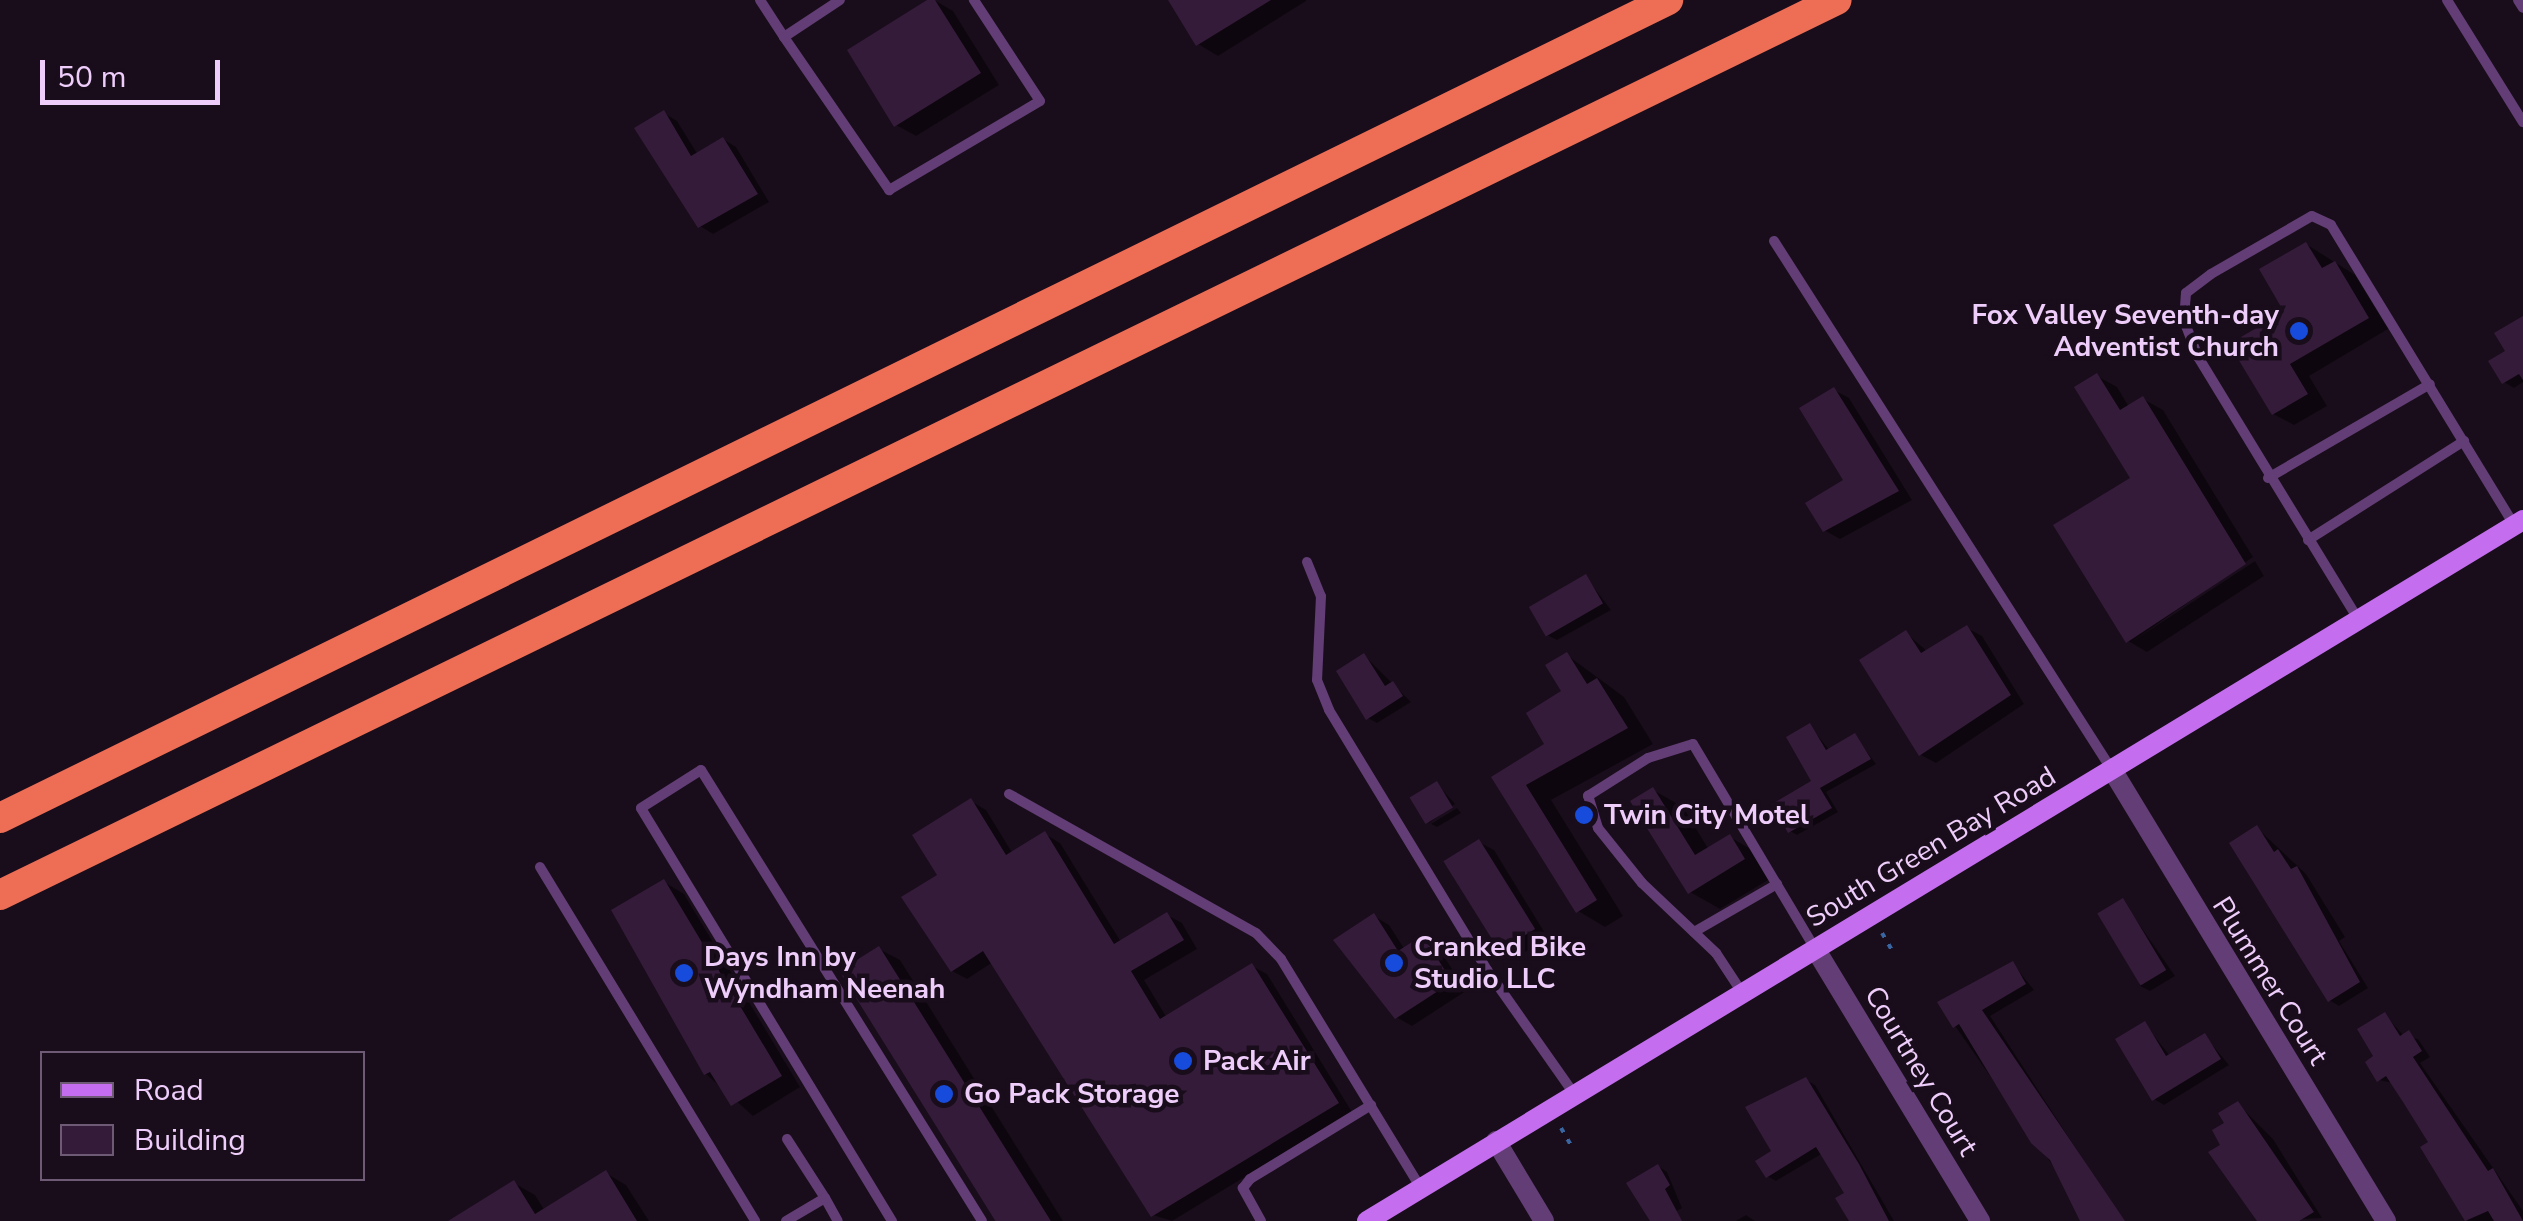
<!DOCTYPE html>
<html>
<head>
<meta charset="utf-8">
<style>
	body { margin:0 }
	#map { position:relative; width:2523px; height:1221px; overflow:hidden; background:#190d1b; font-family:"Nunito Sans",sans-serif }
	div>[style] { position:absolute }
	[style*='--x'] { left:calc(var(--x)*1px); top:calc(var(--y)*1px); width:calc(var(--w)*1px); rotate:calc(var(--a)*1deg) }
	.shadow>* { inset:0; background:#0007 }
	.building>* { inset:0; background:#351b3a; transform-origin:0 0 }
	.path>* { height:4px; margin-top:-2px; transform-origin:0; background:repeating-linear-gradient(90deg,#3965a1 0 5px,transparent 0 13px) }
	.service>* { height:10px; margin:-5px; padding:0 5px; transform-origin:5px; border-radius:5px; background:#633d75 }
	.minor>* { height:20px; margin:-10px; padding:0 10px; transform-origin:10px; border-radius:10px; background:#633d75 }
	.secondary>* { height:20px; margin:-10px; padding:0 10px; transform-origin:10px; border-radius:10px; background:#c46eef }
	.motorway>* { height:30px; margin:-15px; padding:0 15px; transform-origin:15px; border-radius:15px; background:#ed6d55 }
	.dots>* { width:28px; height:28px; translate:-50% -50%; box-sizing:border-box; border:5px solid #190d1b; border-radius:50% }
	span { translate:-50% -50%; white-space:nowrap; text-align:center; line-height:1.15; -webkit-text-stroke:9px #190d1b; paint-order:stroke }
	.poi-label { font-size:28px; color:#eecdfa; font-weight:700 }
	.right { translate:-100% -50%; text-align:right }
	.left { translate:0 -50%; text-align:left }
	.street-label { font-size:28px; color:#eecdfa }
	.legend { position:absolute; left:40px; top:1051px; width:325px; height:130px; box-sizing:border-box; background:#190d1b; border:2px solid #6e5a74; margin:0; padding:12px 18px; list-style:none; font-size:30px; color:#eecdfa }
	.legend li { display:flex; align-items:center; gap:20px; height:50px }
	.legend b { width:50px; border:2px solid #6e5a74 }
	.scale { position:absolute; left:40px; top:60px; width:180px; height:45px; box-sizing:border-box; border:5px solid #eecdfa; border-top:0; padding-left:12px; font-size:30px; line-height:35px; white-space:nowrap; color:#eecdfa; -webkit-text-stroke:8px #190d1b; paint-order:stroke }
</style>
</head>
<body>
<div id="map">
	<div class="shadow">
		<div style="clip-path:polygon(934px 0,953px 11px,999px 85px,916px 136px,896px 125px)"></div>
		<div style="clip-path:polygon(1171px 0,1306px 0,1306px 1px,1218px 56px,1198px 44px)"></div>
		<div style="clip-path:polygon(664px 113px,677px 121px,698px 155px,723px 139px,736px 147px,769px 202px,713px 234px,700px 226px)"></div>
		<div style="clip-path:polygon(2306px 244px,2355px 275px,2388px 329px,2309px 376px,2327px 406px,2294px 425px,2273px 414px)"></div>
		<div style="clip-path:polygon(2523px 318px,2523px 382px,2514px 388px,2504px 382px)"></div>
		<div style="clip-path:polygon(2097px 376px,2117px 387px,2129px 407px,2143px 399px,2163px 410px,2253px 557px,2133px 641px,2255px 561px,2264px 576px,2147px 652px,2128px 641px,2133px 479px)"></div>
		<div style="clip-path:polygon(1834px 390px,1849px 398px,1912px 500px,1840px 539px,1824px 530px,1847px 481px)"></div>
		<div style="clip-path:polygon(1586px 577px,1611px 610px,1557px 640px,1547px 635px)"></div>
		<div style="clip-path:polygon(1967px 628px,1982px 636px,2024px 704px,1936px 763px,1921px 755px,1906px 633px,1928px 652px)"></div>
		<div style="clip-path:polygon(1567px 655px,1624px 697px,1653px 744px,1551px 800px,1623px 916px,1605px 927px,1578px 911px,1494px 777px,1548px 744px,1564px 692px)"></div>
		<div style="clip-path:polygon(1365px 656px,1411px 702px,1377px 723px,1368px 718px)"></div>
		<div style="clip-path:polygon(1810px 726px,1830px 751px,1855px 736px,1876px 764px,1826px 792px,1838px 812px,1797px 835px,1790px 831px,1814px 782px)"></div>
		<div style="clip-path:polygon(1437px 784px,1455px 804px,1429px 823px,1428px 822px)"></div>
		<div style="clip-path:polygon(1653px 790px,1683px 807px,1709px 850px,1730px 837px,1759px 854px,1773px 877px,1720px 909px,1690px 892px)"></div>
		<div style="clip-path:polygon(971px 801px,986px 810px,1013px 854px,1045px 834px,1060px 843px,1121px 942px,1167px 915px,1182px 923px,1197px 949px,1144px 980px,1167px 1018px,1252px 966px,1267px 974px,1352px 1112px,1172px 1221px,1153px 1215px,993px 962px,967px 979px,952px 971px,940px 876px)"></div>
		<div style="clip-path:polygon(1457px 808px,1461px 813px,1437px 827px,1431px 824px)"></div>
		<div style="clip-path:polygon(2257px 828px,2306px 874px,2345px 937px,2339px 941px,2368px 988px,2339px 1006px,2329px 1000px)"></div>
		<div style="clip-path:polygon(1479px 842px,1494px 850px,1548px 938px,1515px 958px,1500px 949px)"></div>
		<div style="clip-path:polygon(664px 882px,684px 894px,800px 1087px,753px 1116px,706px 1074px)"></div>
		<div style="clip-path:polygon(2123px 901px,2175px 976px,2150px 991px,2140px 986px)"></div>
		<div style="clip-path:polygon(1374px 916px,1389px 925px,1405px 950px,1423px 938px,1438px 947px,1466px 991px,1412px 1026px,1396px 1017px)"></div>
		<div style="clip-path:polygon(879px 949px,900px 960px,1063px 1221px,1001px 1221px)"></div>
		<div style="clip-path:polygon(2013px 964px,2034px 990px,1990px 1016px,2123px 1221px,2083px 1221px,2079px 1203px,1955px 1026px)"></div>
		<div style="clip-path:polygon(2385px 1015px,2404px 1036px,2418px 1039px,2430px 1057px,2420px 1063px,2523px 1211px,2523px 1221px,2468px 1221px,2424px 1148px,2432px 1143px,2393px 1083px,2379px 1080px)"></div>
		<div style="clip-path:polygon(2145px 1024px,2170px 1056px,2205px 1036px,2229px 1065px,2164px 1105px,2154px 1099px)"></div>
		<div style="clip-path:polygon(1806px 1080px,1815px 1085px,1894px 1221px,1852px 1221px,1847px 1194px,1823px 1153px,1776px 1181px,1767px 1176px)"></div>
		<div style="clip-path:polygon(2238px 1104px,2273px 1139px,2322px 1218px,2259px 1221px,2224px 1146px)"></div>
		<div style="clip-path:polygon(1658px 1166px,1667px 1172px,1682px 1208px,1660px 1221px)"></div>
		<div style="clip-path:polygon(606px 1173px,626px 1185px,649px 1221px,452px 1221px,514px 1183px,535px 1195px,545px 1211px)"></div>
		<div style="clip-path:polygon(1746px 1215px,1755px 1221px,1736px 1221px)"></div>
	</div>
	<div class="building">
		<div style="clip-path:polygon(927px 0,935px 0,981px 73px,894px 127px,847px 50px)"></div>
		<div style="clip-path:polygon(1168px 0,1271px 0,1196px 46px)"></div>
		<div style="clip-path:polygon(664px 110px,691px 156px,723px 137px,758px 194px,698px 228px,634px 128px)"></div>
		<div style="clip-path:polygon(2306px 242px,2322px 268px,2335px 261px,2369px 318px,2290px 364px,2308px 394px,2272px 415px,2229px 344px,2284px 312px,2259px 269px)"></div>
		<div style="clip-path:polygon(2523px 316px,2523px 380px,2519px 374px,2502px 384px,2488px 361px,2505px 351px,2494px 333px)"></div>
		<div style="clip-path:polygon(2097px 373px,2120px 410px,2143px 396px,2246px 564px,2126px 643px,2053px 525px,2130px 478px,2074px 387px)"></div>
		<div style="clip-path:polygon(1834px 387px,1899px 491px,1823px 532px,1805px 503px,1843px 480px,1799px 408px)"></div>
		<div style="left:1586px;top:574px;width:34px;height:66px;rotate:60deg"></div>
		<div style="clip-path:polygon(1967px 625px,2011px 695px,1919px 756px,1859px 660px,1906px 630px,1921px 653px)"></div>
		<div style="clip-path:polygon(1567px 652px,1587px 684px,1597px 678px,1628px 728px,1526px 785px,1597px 900px,1576px 913px,1491px 777px,1544px 744px,1526px 713px,1561px 691px,1545px 665px)"></div>
		<div style="clip-path:polygon(1364px 653px,1385px 686px,1393px 681px,1403px 696px,1366px 720px,1336px 671px)"></div>
		<div style="clip-path:polygon(1810px 723px,1826px 750px,1855px 733px,1871px 759px,1820px 788px,1832px 808px,1788px 833px,1772px 804px,1811px 781px,1786px 737px)"></div>
		<div style="left:1437px;top:781px;width:31px;height:32px;rotate:59deg"></div>
		<div style="clip-path:polygon(1653px 787px,1695px 855px,1730px 834px,1745px 859px,1688px 894px,1630px 801px)"></div>
		<div style="clip-path:polygon(971px 798px,1006px 855px,1045px 831px,1114px 944px,1167px 912px,1184px 940px,1131px 971px,1160px 1019px,1252px 963px,1339px 1103px,1151px 1217px,983px 951px,951px 972px,901px 897px,937px 875px,912px 835px)"></div>
		<div style="clip-path:polygon(2257px 825px,2274px 852px,2278px 849px,2291px 869px,2297px 866px,2360px 982px,2328px 1002px,2229px 843px)"></div>
		<div style="left:1479px;top:839px;width:106px;height:42px;rotate:58deg"></div>
		<div style="clip-path:polygon(664px 879px,782px 1076px,731px 1106px,710px 1072px,704px 1075px,611px 910px)"></div>
		<div style="left:2123px;top:898px;width:84px;height:30px;rotate:59deg"></div>
		<div style="clip-path:polygon(1374px 913px,1398px 951px,1423px 935px,1452px 982px,1395px 1019px,1333px 940px)"></div>
		<div style="left:879px;top:946px;width:324px;height:47px;rotate:58deg"></div>
		<div style="clip-path:polygon(2013px 961px,2026px 984px,1982px 1010px,2125px 1221px,2080px 1221px,2050px 1160px,2031px 1143px,1959px 1024px,1953px 1028px,1937px 1002px)"></div>
		<div style="clip-path:polygon(2385px 1012px,2400px 1036px,2409px 1030px,2422px 1051px,2413px 1057px,2488px 1171px,2493px 1168px,2523px 1221px,2494px 1221px,2488px 1211px,2465px 1221px,2420px 1147px,2428px 1142px,2403px 1102px,2386px 1076px,2377px 1082px,2365px 1062px,2373px 1056px,2357px 1029px)"></div>
		<div style="clip-path:polygon(2145px 1021px,2166px 1056px,2205px 1033px,2221px 1059px,2152px 1101px,2115px 1039px)"></div>
		<div style="clip-path:polygon(1806px 1077px,1859px 1164px,1889px 1221px,1849px 1221px,1835px 1198px,1844px 1193px,1816px 1147px,1766px 1178px,1755px 1161px,1771px 1151px,1745px 1107px)"></div>
		<div style="clip-path:polygon(2238px 1101px,2314px 1212px,2299px 1221px,2257px 1221px,2208px 1152px,2220px 1145px,2212px 1130px,2224px 1123px,2218px 1113px)"></div>
		<div style="clip-path:polygon(1658px 1164px,1670px 1185px,1665px 1189px,1682px 1221px,1650px 1221px,1626px 1183px)"></div>
		<div style="clip-path:polygon(606px 1170px,637px 1221px,448px 1221px,514px 1180px,535px 1214px)"></div>
	</div>
	<div class="path">
		<div style="--x:1882;--y:933;--w:20;--a:60"></div>
		<div style="--x:1561;--y:1128;--w:20;--a:60"></div>
	</div>
	<div class="service">
		<div style="--x:760;--y:0;--w:44;--a:57"></div>
		<div style="--x:784;--y:37;--w:67;--a:-33.5"></div>
		<div style="--x:2447;--y:0;--w:144;--a:58.1"></div>
		<div style="--x:2518;--y:0;--w:9;--a:58"></div>
		<div style="--x:784;--y:37;--w:186;--a:55.5"></div>
		<div style="--x:889;--y:190;--w:175;--a:-30.5"></div>
		<div style="--x:1040;--y:101;--w:121;--a:-123.2"></div>
		<div style="--x:1774;--y:241;--w:624;--a:57.43"></div>
		<div style="--x:2268;--y:478;--w:187;--a:-30.1"></div>
		<div style="--x:2308;--y:540;--w:185;--a:-32.4"></div>
		<div style="--x:1307;--y:562;--w:37;--a:68"></div>
		<div style="--x:1321;--y:596;--w:84;--a:92.7"></div>
		<div style="--x:1317;--y:680;--w:32;--a:68"></div>
		<div style="--x:1329;--y:710;--w:304;--a:58.7"></div>
		<div style="--x:1487;--y:970;--w:153;--a:54.9"></div>
		<div style="--x:2358;--y:619;--w:307;--a:-121.4"></div>
		<div style="--x:2198;--y:357;--w:39;--a:-111"></div>
		<div style="--x:2184;--y:321;--w:28;--a:-86"></div>
		<div style="--x:2186;--y:293;--w:31;--a:-37"></div>
		<div style="--x:2211;--y:274;--w:116;--a:-29.9"></div>
		<div style="--x:2312;--y:216;--w:21;--a:25"></div>
		<div style="--x:2331;--y:225;--w:351;--a:58.6"></div>
		<div style="--x:1009;--y:794;--w:283;--a:29.4"></div>
		<div style="--x:1256;--y:933;--w:36;--a:46"></div>
		<div style="--x:1281;--y:959;--w:268;--a:58.6"></div>
		<div style="--x:540;--y:867;--w:414;--a:58.7"></div>
		<div style="--x:1694;--y:932;--w:96;--a:-30"></div>
		<div style="--x:1743;--y:994;--w:49;--a:-123.4"></div>
		<div style="--x:1716;--y:953;--w:102;--a:-136.6"></div>
		<div style="--x:1642;--y:883;--w:70;--a:-128.7"></div>
		<div style="--x:1598;--y:828;--w:34;--a:-107"></div>
		<div style="--x:1588;--y:796;--w:71;--a:-32.3"></div>
		<div style="--x:1648;--y:758;--w:47;--a:-17.3"></div>
		<div style="--x:1693;--y:744;--w:239;--a:59.2"></div>
		<div style="--x:787;--y:1139;--w:70;--a:57.2"></div>
		<div style="--x:786;--y:1221;--w:45;--a:-30.5"></div>
		<div style="--x:825;--y:1198;--w:26;--a:61"></div>
		<div style="--x:892;--y:1221;--w:483;--a:-121.3"></div>
		<div style="--x:641;--y:808;--w:71;--a:-32.3"></div>
		<div style="--x:701;--y:770;--w:531;--a:58.07"></div>
		<div style="--x:1261;--y:1221;--w:38;--a:-119"></div>
		<div style="--x:1243;--y:1188;--w:11;--a:-52"></div>
		<div style="--x:1250;--y:1179;--w:142;--a:-31.4"></div>
	</div>
	<div class="minor">
		<div style="--x:2111;--y:768;--w:530;--a:58.74"></div>
		<div style="--x:1816;--y:950;--w:317;--a:58.8"></div>
		<div style="--x:1496;--y:1141;--w:93;--a:59"></div>
	</div>
	<div class="secondary">
		<div style="--x:1367;--y:1221;--w:1352;--a:-31.23"></div>
	</div>
	<div class="motorway">
		<div style="--x:0;--y:818;--w:1858;--a:-26.12"></div>
		<div style="--x:0;--y:895;--w:2043;--a:-25.98"></div>
	</div>
	<div class="dots">
		<div style="left:2299px;top:331px;background:#174bdb"></div>
		<div style="left:1584px;top:815px;background:#174bdb"></div>
		<div style="left:1394px;top:963px;background:#174bdb"></div>
		<div style="left:684px;top:973px;background:#174bdb"></div>
		<div style="left:1183px;top:1061px;background:#174bdb"></div>
		<div style="left:944px;top:1094px;background:#174bdb"></div>
	</div>
	<div class="poi-label">
		<span class="right" style="left:2279px;top:331px">Fox Valley Seventh-day<br>Adventist Church</span>
		<span class="left" style="left:1604px;top:815px">Twin City Motel</span>
		<span class="left" style="left:1414px;top:963px">Cranked Bike<br>Studio LLC</span>
		<span class="left" style="left:704px;top:973px">Days Inn by<br>Wyndham Neenah</span>
		<span class="left" style="left:1203px;top:1061px">Pack Air</span>
		<span class="left" style="left:964px;top:1094px">Go Pack Storage</span>
	</div>
	<div class="street-label">
		<span style="left:1931px;top:847px;rotate:-31deg">South Green Bay Road</span>
		<span style="left:2270px;top:981px;rotate:58deg">Plummer Court</span>
		<span style="left:1921px;top:1071px;rotate:59deg">Courtney Court</span>
	</div>
	<ul class="legend">
	<li><b style="height:12px;background:#c46eef"></b>Road</li>
	<li><b style="height:28px;background:#351b3a"></b>Building</li>
	</ul>
	<div class="scale">50 m</div>
</div>
</body>
</html>
